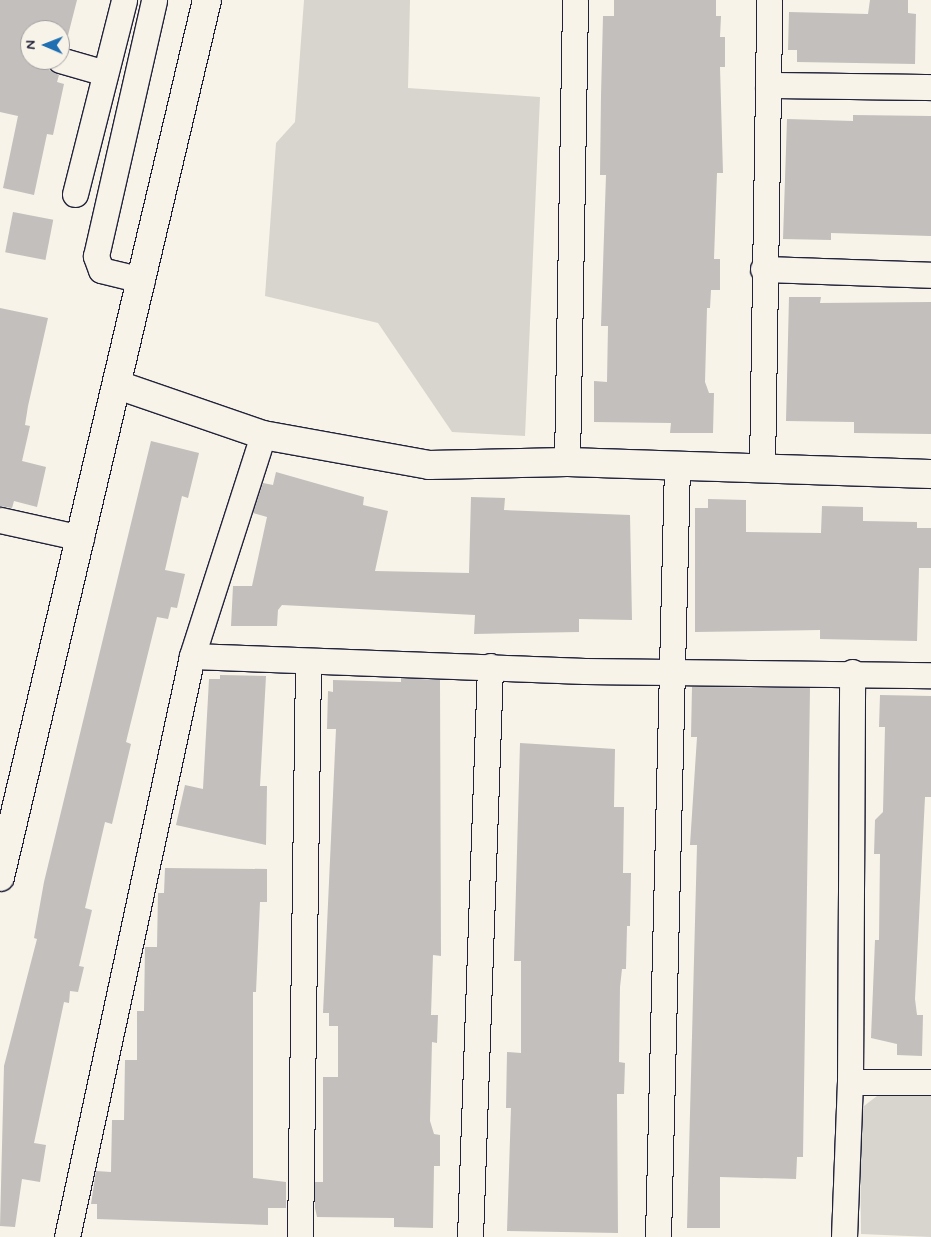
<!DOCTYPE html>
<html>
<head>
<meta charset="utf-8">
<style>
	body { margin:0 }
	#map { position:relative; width:931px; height:1237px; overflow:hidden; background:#f7f3e8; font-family:Mynerve,sans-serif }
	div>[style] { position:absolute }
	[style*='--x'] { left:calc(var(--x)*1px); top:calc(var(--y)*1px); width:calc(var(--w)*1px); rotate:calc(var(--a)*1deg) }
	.green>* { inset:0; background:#d8d5cf }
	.building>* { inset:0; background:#c2bfbd; transform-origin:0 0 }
	.roads { filter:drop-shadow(1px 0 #22223b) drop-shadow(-1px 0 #22223b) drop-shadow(0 1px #22223b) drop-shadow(0 -1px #22223b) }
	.minor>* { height:25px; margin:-12.5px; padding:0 12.5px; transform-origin:12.5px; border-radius:12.5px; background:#f7f3e8 }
	.tertiary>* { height:28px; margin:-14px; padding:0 14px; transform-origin:14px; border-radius:14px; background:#f7f3e8 }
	span { translate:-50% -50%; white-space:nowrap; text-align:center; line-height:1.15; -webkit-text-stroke:4px #f7f3e8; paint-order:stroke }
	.north { position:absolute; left:20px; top:20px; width:50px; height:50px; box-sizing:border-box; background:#f7f3e8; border:1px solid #a29fa3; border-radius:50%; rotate:271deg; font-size:14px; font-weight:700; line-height:20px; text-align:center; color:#22223b }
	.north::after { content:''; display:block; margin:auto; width:18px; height:22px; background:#1f6fb2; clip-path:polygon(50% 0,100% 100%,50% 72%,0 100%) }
</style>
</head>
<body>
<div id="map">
	<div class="green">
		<div style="clip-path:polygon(304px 0,410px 0,408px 88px,540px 97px,525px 436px,452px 432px,378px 323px,265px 296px,276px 143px,295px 122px)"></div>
		<div style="clip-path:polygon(877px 1096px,931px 1096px,931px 1237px,861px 1234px,860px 1109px)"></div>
	</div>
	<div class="building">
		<div style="clip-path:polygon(0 0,77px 0,65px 47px,60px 46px,60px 30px,30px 30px,30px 60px,46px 60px,49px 70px,59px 75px,57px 82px,64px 84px,53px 135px,47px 134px,34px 195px,3px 188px,18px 116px,0 112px)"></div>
		<div style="clip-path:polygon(614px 0,716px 0,716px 16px,721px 16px,720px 37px,725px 37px,725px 67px,720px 67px,723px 173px,717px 173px,714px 259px,720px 259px,720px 290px,711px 290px,710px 308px,707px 308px,705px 382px,709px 393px,714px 393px,713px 433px,670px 433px,671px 423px,594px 422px,594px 381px,607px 382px,608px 326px,601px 326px,606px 175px,600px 175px,601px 96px,603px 16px,614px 16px)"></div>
		<div style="clip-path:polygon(870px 0,908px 0,908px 13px,916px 14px,915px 64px,797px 62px,797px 50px,788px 50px,789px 12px,868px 14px)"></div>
		<div style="clip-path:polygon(853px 115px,931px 116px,931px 236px,831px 233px,831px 240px,783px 239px,787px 119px,853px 121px)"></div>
		<div style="left:13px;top:212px;width:41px;height:41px;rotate:11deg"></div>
		<div style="clip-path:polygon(789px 297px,821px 297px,820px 303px,931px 302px,931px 434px,854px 433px,854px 422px,786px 421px)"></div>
		<div style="clip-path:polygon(0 308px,48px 318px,28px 406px,25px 425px,30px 426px,22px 461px,46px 467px,37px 507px,14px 501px,12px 508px,0 506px)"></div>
		<div style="clip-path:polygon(151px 441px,199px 453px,188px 498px,182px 496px,165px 570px,185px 574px,177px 608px,171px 607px,168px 619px,157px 617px,126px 742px,131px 744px,112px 824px,105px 822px,85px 908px,92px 910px,79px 966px,84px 967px,78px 992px,70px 991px,69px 1003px,64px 1002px,34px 1143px,46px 1145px,40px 1182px,22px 1179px,15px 1227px,0 1226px,4px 1066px,37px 939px,34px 938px,44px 882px)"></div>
		<div style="clip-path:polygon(276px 472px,364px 497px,363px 505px,388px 511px,375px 571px,469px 573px,471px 497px,505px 498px,504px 510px,630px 515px,632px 620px,579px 619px,579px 632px,474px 634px,475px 615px,282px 605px,278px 610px,277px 626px,231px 626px,233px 586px,252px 586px,267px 517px,253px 513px,263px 483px,273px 485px)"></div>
		<div style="clip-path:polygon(708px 499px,746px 500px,746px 532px,821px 533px,822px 506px,863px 507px,863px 521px,917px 522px,917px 528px,931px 528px,931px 568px,919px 568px,917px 641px,820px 639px,820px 630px,695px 632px,695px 508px,708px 508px)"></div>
		<div style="clip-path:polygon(220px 675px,266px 676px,260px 786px,267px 786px,266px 845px,176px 825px,185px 785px,203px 789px,209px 679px,220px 679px)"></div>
		<div style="clip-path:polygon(401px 678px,440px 680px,441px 956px,433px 955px,431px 1015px,438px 1015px,437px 1043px,432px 1042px,430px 1121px,434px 1134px,440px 1135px,440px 1166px,434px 1166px,433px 1228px,394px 1227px,394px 1218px,317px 1217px,315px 1208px,315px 1182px,323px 1182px,323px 1077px,338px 1077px,338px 1026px,329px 1026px,329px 1013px,323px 1013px,336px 729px,327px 729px,328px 691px,333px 692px,333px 680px,401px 682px)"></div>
		<div style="clip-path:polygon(692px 687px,810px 688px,803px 1157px,797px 1157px,796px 1179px,720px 1177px,720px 1228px,687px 1228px,697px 845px,690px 845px,697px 737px,691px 737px)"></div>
		<div style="clip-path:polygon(880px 695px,931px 696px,931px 797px,925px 797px,915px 999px,917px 1015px,923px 1015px,922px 1056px,897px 1055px,897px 1044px,871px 1038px,875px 940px,879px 940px,880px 854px,874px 854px,875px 820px,883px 812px,885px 727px,879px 727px)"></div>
		<div style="clip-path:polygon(520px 743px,615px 749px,614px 807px,624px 807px,623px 873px,631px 873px,630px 926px,627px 926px,626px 969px,622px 969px,620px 987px,619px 1062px,625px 1063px,624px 1094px,617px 1094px,618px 1233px,507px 1231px,511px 1108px,506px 1108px,507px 1052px,521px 1053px,521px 961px,514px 961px)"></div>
		<div style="clip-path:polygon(165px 868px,267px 869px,267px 902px,260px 902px,256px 992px,253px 992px,253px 1178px,286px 1182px,286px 1208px,268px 1208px,268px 1225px,97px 1219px,97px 1204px,91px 1204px,96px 1171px,111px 1172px,112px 1120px,124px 1120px,125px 1060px,137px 1060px,137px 1011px,144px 1011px,145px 947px,157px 947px,158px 893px,164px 893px)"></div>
	</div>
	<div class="roads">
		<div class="minor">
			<div style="--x:60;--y:60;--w:47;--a:16.1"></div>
			<div style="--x:768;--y:85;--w:163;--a:0.7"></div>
			<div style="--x:75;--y:194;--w:200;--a:-75.8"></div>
			<div style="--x:763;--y:269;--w:168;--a:2"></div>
			<div style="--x:142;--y:280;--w:42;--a:-166.3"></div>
			<div style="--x:101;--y:270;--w:15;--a:-110"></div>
			<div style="--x:96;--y:256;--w:262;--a:-77.2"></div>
			<div style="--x:567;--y:462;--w:462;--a:-89"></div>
			<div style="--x:762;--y:468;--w:468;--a:-89.1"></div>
			<div style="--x:0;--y:520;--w:83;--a:12.5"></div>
			<div style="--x:192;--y:656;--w:393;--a:2.2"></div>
			<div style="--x:585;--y:671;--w:346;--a:0.7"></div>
			<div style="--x:850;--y:1082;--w:81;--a:0"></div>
			<div style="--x:67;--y:1237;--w:594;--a:-77.86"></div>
			<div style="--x:192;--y:656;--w:232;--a:-72.2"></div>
			<div style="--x:300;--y:1237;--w:575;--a:-89.2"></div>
			<div style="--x:470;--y:1237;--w:571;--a:-87.99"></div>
			<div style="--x:658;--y:1237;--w:771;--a:-88.59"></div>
			<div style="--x:844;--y:1237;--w:155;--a:-87.8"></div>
			<div style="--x:850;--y:1082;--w:410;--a:-89.7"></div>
		</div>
		<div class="tertiary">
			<div style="--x:118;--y:385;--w:153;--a:19"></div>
			<div style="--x:263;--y:435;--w:169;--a:10.2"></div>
			<div style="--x:429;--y:465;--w:138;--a:-1.2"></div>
			<div style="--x:567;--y:462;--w:364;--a:1.9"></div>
			<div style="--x:0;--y:877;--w:901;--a:-76.72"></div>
		</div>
	</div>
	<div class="north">N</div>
</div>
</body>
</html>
